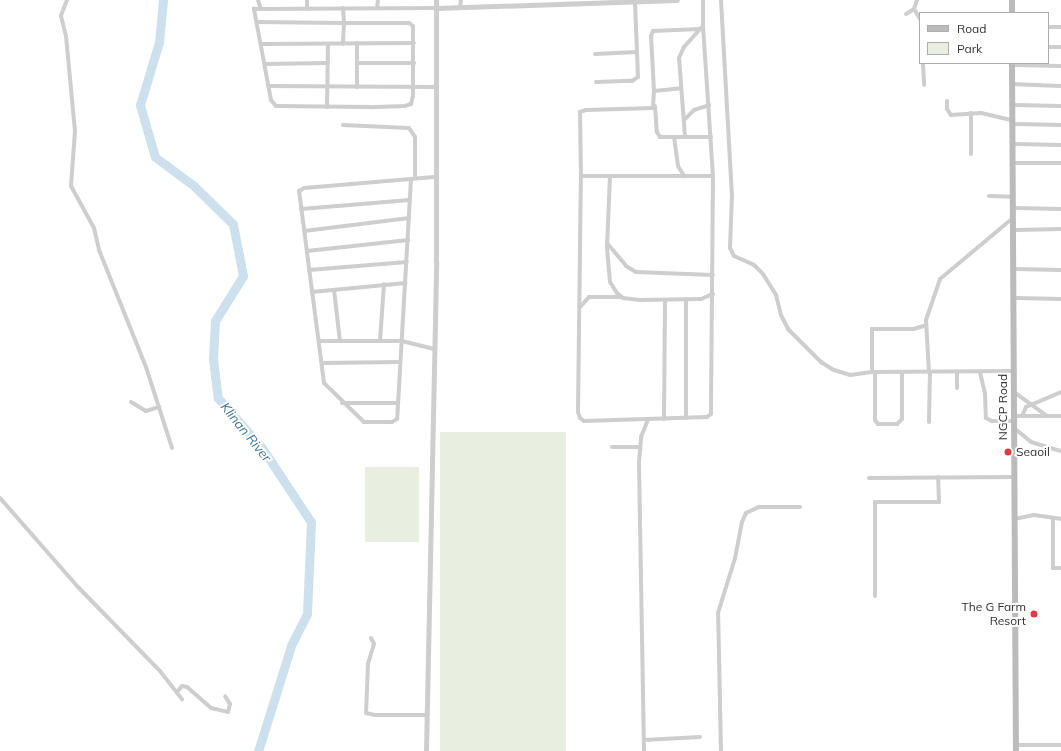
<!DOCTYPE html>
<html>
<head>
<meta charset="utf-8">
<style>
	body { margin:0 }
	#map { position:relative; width:1061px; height:751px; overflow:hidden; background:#fff; font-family:Mulish,sans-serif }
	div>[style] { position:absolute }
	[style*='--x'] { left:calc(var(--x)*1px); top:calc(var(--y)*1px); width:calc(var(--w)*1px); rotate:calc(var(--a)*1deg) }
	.green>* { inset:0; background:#e8eee0; transform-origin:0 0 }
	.river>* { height:9px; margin:-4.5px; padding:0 4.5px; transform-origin:4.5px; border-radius:4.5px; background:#cce1ed }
	.minor>* { height:4px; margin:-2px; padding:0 2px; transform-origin:2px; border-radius:2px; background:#cecece }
	.tertiary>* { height:5px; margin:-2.5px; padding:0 2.5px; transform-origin:2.5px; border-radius:2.5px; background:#cecece }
	.secondary>* { height:6px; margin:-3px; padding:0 3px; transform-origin:3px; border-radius:3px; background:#bbb }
	.dots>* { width:11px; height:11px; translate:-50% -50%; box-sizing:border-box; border:2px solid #fff; border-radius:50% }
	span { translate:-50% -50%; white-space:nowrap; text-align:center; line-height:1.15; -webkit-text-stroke:4px #fff; paint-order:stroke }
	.street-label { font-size:12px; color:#313131 }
	.poi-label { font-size:12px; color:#313131 }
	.left { translate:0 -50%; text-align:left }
	.right { translate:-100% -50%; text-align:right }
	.water-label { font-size:13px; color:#3e7595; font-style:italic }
	.legend { position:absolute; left:919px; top:12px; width:130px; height:52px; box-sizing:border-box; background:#fff; border:1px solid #adadad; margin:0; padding:5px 7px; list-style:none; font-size:12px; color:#313131 }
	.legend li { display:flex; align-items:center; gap:8px; height:20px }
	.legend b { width:20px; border:1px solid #adadad }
</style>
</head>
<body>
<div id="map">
	<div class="green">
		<div style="left:440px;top:432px;width:126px;height:319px"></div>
		<div style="left:365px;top:467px;width:54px;height:75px"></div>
	</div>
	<div class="river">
		<div style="--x:163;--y:0;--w:42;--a:95.4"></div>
		<div style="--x:159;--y:42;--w:66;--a:106.8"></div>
		<div style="--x:140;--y:105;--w:54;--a:73.9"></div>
		<div style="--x:155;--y:157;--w:49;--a:36.6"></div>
		<div style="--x:194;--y:186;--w:54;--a:44.3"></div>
		<div style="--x:233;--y:224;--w:53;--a:79.1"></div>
		<div style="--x:243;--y:276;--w:53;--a:121.9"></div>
		<div style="--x:215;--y:321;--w:38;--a:93"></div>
		<div style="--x:213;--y:359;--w:39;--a:83"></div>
		<div style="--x:218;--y:398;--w:67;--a:48.7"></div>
		<div style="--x:262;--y:448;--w:89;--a:56.5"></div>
		<div style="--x:311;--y:522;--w:92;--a:92.5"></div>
		<div style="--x:307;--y:614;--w:36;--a:117"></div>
		<div style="--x:291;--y:646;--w:110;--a:107.4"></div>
	</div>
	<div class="minor">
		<div style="--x:67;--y:0;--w:17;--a:111"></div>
		<div style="--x:61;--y:16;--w:21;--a:76"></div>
		<div style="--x:66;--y:36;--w:95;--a:84.6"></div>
		<div style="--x:75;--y:131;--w:55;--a:94.2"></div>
		<div style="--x:71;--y:186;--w:48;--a:61.3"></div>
		<div style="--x:94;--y:228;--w:23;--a:77"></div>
		<div style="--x:99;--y:250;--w:126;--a:68.1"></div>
		<div style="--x:146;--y:367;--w:85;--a:72.2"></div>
		<div style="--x:258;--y:0;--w:9;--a:72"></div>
		<div style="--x:307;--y:0;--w:9;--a:90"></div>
		<div style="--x:721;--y:0;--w:195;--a:86.8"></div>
		<div style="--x:732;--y:195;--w:53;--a:92.2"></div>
		<div style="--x:730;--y:248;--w:9;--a:63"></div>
		<div style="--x:734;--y:256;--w:22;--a:24"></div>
		<div style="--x:754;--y:265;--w:13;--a:45"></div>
		<div style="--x:763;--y:274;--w:25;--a:58"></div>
		<div style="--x:776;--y:295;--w:21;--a:76"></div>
		<div style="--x:781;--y:315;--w:16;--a:63"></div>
		<div style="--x:788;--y:329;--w:47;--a:45"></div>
		<div style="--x:821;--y:362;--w:15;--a:32"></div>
		<div style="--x:834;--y:370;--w:17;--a:17"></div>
		<div style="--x:850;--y:375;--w:22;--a:-8"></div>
		<div style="--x:872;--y:372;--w:142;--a:-0.4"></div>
		<div style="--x:460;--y:7;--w:7;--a:-82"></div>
		<div style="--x:343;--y:8;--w:15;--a:86"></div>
		<div style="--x:344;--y:23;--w:65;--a:0"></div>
		<div style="--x:409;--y:23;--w:5;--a:37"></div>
		<div style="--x:413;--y:26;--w:70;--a:90"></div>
		<div style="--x:413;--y:96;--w:8;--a:104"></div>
		<div style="--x:411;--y:104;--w:6;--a:162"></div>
		<div style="--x:405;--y:106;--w:35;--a:178"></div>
		<div style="--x:370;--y:107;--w:94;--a:-179.4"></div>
		<div style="--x:276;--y:106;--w:8;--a:-130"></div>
		<div style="--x:271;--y:100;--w:93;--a:-100.6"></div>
		<div style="--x:254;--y:9;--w:182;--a:-0.3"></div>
		<div style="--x:377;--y:8;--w:8;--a:-83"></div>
		<div style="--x:914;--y:9;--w:12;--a:59"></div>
		<div style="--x:906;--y:14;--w:9;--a:-32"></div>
		<div style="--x:914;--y:9;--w:9;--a:-72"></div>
		<div style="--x:257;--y:22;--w:87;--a:0.7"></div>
		<div style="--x:344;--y:23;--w:21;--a:93"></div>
		<div style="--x:703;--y:26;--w:150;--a:86.2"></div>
		<div style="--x:713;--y:176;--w:238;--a:90.5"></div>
		<div style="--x:711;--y:414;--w:5;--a:143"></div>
		<div style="--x:707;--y:417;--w:123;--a:178.1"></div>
		<div style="--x:584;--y:421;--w:5;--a:-143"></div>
		<div style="--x:580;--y:418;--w:6;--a:-108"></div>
		<div style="--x:578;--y:412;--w:236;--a:-89.3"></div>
		<div style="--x:581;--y:176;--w:132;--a:0"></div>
		<div style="--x:1048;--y:27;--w:13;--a:0"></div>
		<div style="--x:357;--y:43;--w:44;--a:90"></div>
		<div style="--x:262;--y:44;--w:152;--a:-0.4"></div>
		<div style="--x:1048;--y:47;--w:13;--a:0"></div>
		<div style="--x:595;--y:54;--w:42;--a:-2.7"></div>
		<div style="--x:357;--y:63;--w:57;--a:0"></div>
		<div style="--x:923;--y:63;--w:22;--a:87"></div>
		<div style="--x:265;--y:64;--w:63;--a:-0.9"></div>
		<div style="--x:1012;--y:65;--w:49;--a:1.2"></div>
		<div style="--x:596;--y:82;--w:36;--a:-2"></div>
		<div style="--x:632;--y:81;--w:7;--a:-34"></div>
		<div style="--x:638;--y:77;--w:75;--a:-92.3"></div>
		<div style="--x:1012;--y:84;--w:49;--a:2.3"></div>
		<div style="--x:268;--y:86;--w:168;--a:0.3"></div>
		<div style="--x:654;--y:91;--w:55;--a:-93.1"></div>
		<div style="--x:651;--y:36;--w:5;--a:-68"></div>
		<div style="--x:653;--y:31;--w:46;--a:-2.5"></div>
		<div style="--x:947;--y:101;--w:8;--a:90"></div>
		<div style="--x:947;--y:109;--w:7;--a:56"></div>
		<div style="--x:951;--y:115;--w:30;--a:-4"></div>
		<div style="--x:981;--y:113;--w:32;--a:13"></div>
		<div style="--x:1012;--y:105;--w:49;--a:1.2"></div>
		<div style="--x:655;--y:106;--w:26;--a:86"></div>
		<div style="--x:657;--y:132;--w:6;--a:59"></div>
		<div style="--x:660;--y:137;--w:51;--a:0"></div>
		<div style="--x:327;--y:107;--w:63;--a:-89.1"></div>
		<div style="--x:971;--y:113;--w:41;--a:90"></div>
		<div style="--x:684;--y:120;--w:14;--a:-45"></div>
		<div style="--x:694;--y:110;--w:16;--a:-18"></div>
		<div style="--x:1012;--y:124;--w:49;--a:1.2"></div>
		<div style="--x:343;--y:125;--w:66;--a:2.6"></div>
		<div style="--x:409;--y:128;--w:11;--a:56"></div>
		<div style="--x:415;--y:137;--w:41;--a:90"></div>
		<div style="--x:674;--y:137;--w:29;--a:82"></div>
		<div style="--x:678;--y:166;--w:12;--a:59"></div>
		<div style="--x:685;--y:137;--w:79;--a:-94.3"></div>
		<div style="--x:679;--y:58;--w:12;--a:-66"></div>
		<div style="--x:684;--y:47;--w:28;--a:-48"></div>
		<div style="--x:703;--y:26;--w:26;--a:-90"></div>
		<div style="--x:1013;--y:144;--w:48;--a:1.2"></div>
		<div style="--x:1013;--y:163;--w:48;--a:0"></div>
		<div style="--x:581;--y:176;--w:64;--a:-90.9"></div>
		<div style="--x:580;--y:112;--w:6;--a:-18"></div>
		<div style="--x:586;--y:110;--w:67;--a:-1.7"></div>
		<div style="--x:653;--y:108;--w:17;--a:-87"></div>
		<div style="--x:654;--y:91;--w:27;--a:-6"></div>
		<div style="--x:610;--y:176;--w:72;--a:92.4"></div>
		<div style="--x:607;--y:248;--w:34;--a:85"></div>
		<div style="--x:610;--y:282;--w:13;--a:58"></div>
		<div style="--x:617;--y:293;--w:8;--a:40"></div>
		<div style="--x:623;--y:298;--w:17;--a:7"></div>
		<div style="--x:640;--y:300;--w:61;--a:-0.9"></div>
		<div style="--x:701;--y:299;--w:13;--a:-23"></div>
		<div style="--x:411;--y:179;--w:240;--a:93.3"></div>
		<div style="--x:397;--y:419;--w:6;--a:149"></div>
		<div style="--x:392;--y:422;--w:28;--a:180"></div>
		<div style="--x:364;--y:422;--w:56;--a:-135.7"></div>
		<div style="--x:324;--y:383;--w:194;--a:-97.4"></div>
		<div style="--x:299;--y:191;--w:6;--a:-31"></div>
		<div style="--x:304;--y:188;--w:107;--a:-4.8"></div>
		<div style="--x:411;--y:179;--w:23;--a:-5"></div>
		<div style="--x:989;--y:196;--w:24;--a:2"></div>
		<div style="--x:1013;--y:208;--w:48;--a:1.2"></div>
		<div style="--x:301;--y:209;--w:109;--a:-4.7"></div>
		<div style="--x:1013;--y:230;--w:48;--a:-1.2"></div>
		<div style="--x:304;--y:231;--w:106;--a:-7.1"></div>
		<div style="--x:607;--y:243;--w:30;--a:50"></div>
		<div style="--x:626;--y:266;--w:12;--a:31"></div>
		<div style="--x:636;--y:272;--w:77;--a:2.2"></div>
		<div style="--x:307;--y:251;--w:102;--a:-6.2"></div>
		<div style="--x:1013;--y:269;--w:48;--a:1.2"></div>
		<div style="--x:309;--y:270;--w:98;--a:-4.7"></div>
		<div style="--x:334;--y:290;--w:51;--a:83.3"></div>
		<div style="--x:312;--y:292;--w:94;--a:-5.5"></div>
		<div style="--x:1013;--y:298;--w:48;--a:1.2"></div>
		<div style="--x:580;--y:307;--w:13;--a:-48"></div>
		<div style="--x:589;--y:297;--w:32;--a:0"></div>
		<div style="--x:319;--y:341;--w:83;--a:0"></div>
		<div style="--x:402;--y:341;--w:32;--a:14"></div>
		<div style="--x:380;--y:341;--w:57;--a:-86"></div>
		<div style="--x:322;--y:363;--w:78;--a:-0.7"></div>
		<div style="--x:872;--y:372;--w:43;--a:-90"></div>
		<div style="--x:872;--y:329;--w:42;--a:0"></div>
		<div style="--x:914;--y:329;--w:13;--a:-18"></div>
		<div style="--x:875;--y:372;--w:48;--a:90"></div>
		<div style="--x:875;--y:420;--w:5;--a:53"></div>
		<div style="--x:878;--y:424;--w:19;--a:0"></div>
		<div style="--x:897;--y:424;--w:7;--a:-45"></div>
		<div style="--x:902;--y:419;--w:47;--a:-90"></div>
		<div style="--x:929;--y:372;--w:52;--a:-93.3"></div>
		<div style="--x:926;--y:320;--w:43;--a:-71.1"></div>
		<div style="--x:940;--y:279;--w:95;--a:-39.9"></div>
		<div style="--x:980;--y:372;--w:22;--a:77"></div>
		<div style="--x:985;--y:393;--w:25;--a:88"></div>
		<div style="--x:986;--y:418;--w:7;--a:27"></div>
		<div style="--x:992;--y:421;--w:22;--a:0"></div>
		<div style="--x:957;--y:388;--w:16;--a:-90"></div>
		<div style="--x:1014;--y:392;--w:41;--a:36"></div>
		<div style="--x:1047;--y:416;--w:14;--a:0"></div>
		<div style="--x:131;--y:402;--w:17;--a:31"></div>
		<div style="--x:146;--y:411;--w:14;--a:-17"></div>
		<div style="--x:342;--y:403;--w:56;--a:0"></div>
		<div style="--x:1014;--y:416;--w:8;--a:0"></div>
		<div style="--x:1022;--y:416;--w:10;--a:-66"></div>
		<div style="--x:1026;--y:407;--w:38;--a:-23"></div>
		<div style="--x:1022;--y:416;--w:25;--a:0"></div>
		<div style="--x:686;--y:418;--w:118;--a:-90"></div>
		<div style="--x:664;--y:419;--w:119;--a:-89.5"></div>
		<div style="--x:929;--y:422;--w:50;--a:-88.9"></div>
		<div style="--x:1014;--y:428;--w:22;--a:39"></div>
		<div style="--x:1031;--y:442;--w:31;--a:17"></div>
		<div style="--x:612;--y:447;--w:28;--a:0"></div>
		<div style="--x:869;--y:478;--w:146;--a:-0.4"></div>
		<div style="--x:0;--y:498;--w:117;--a:48.8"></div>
		<div style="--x:77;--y:586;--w:119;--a:45.7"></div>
		<div style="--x:160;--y:671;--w:36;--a:52"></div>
		<div style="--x:1015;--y:519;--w:19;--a:-12"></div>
		<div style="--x:1034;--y:515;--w:27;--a:8"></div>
		<div style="--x:1053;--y:519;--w:49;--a:90"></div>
		<div style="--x:1053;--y:568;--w:8;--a:0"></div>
		<div style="--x:875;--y:596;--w:94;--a:-90"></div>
		<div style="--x:875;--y:502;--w:64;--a:0"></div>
		<div style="--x:939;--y:502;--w:25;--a:-92"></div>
		<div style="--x:371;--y:638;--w:7;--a:63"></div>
		<div style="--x:374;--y:644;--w:21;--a:107"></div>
		<div style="--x:368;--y:664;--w:49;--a:92.3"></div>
		<div style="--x:366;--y:713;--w:9;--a:13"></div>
		<div style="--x:375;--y:715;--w:52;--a:0"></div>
		<div style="--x:177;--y:692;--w:8;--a:-50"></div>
		<div style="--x:182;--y:686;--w:5;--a:11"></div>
		<div style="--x:187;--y:687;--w:32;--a:41"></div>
		<div style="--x:211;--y:708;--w:17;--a:13"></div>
		<div style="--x:228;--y:712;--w:8;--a:-76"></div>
		<div style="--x:230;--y:704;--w:9;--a:-122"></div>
		<div style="--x:644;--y:740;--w:56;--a:-3.1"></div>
		<div style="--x:1016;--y:745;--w:45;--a:0"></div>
		<div style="--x:644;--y:751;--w:289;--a:-91"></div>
		<div style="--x:639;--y:462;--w:25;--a:-85"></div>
		<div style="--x:641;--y:437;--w:18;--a:-68"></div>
		<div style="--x:721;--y:751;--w:138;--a:-91.2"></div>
		<div style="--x:718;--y:613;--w:58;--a:-72.8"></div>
		<div style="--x:735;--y:558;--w:37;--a:-79"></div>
		<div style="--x:742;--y:522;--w:10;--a:-66"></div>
		<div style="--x:746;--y:513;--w:14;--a:-25"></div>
		<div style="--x:759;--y:507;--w:41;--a:0"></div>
	</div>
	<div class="tertiary">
		<div style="--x:436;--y:8;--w:241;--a:-1.9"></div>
		<div style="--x:426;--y:751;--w:489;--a:-88.8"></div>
		<div style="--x:436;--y:262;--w:262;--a:-90"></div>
	</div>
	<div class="secondary">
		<div style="--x:1012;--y:0;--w:13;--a:90"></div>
		<div style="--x:1012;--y:63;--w:688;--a:89.67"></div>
	</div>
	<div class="dots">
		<div style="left:1008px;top:452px;background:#e63646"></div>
		<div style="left:1034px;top:614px;background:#e63646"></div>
	</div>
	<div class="street-label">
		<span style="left:1003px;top:407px;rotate:-90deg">NGCP Road</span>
	</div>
	<div class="poi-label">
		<span class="left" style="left:1016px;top:452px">Seaoil</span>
		<span class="right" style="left:1026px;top:614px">The G Farm<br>Resort</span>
	</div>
	<div class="water-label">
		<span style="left:246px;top:432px;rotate:51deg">Klinan River</span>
	</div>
	<ul class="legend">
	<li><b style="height:5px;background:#bbb"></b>Road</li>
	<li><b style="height:11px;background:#e8eee0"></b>Park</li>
	</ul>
</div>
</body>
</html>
